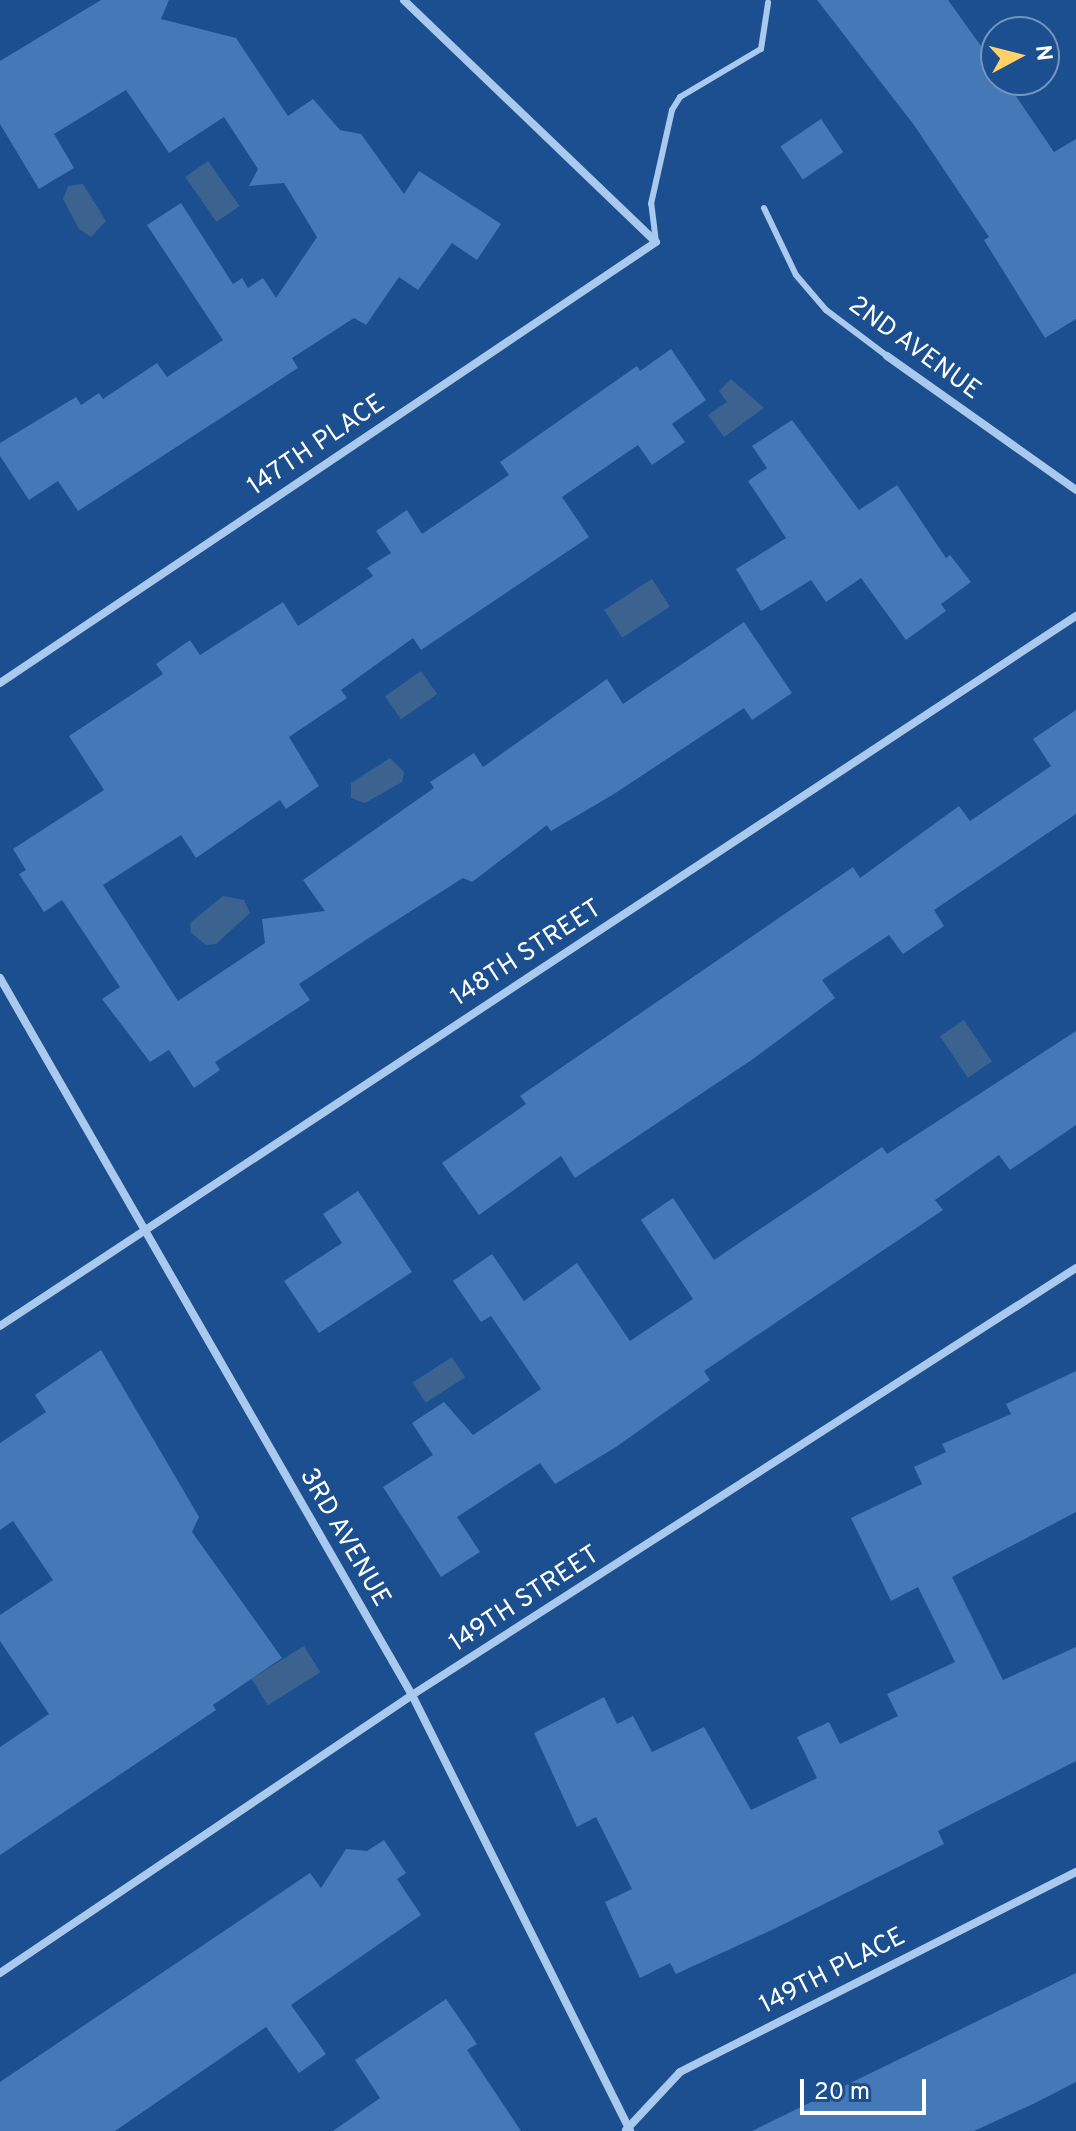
<!DOCTYPE html>
<html>
<head>
<meta charset="utf-8">
<style>
	body { margin:0 }
	#map { position:relative; width:1076px; height:2131px; overflow:hidden; background:#1b4f8f; font-family:Overpass,sans-serif }
	div>[style] { position:absolute }
	[style*='--x'] { left:calc(var(--x)*1px); top:calc(var(--y)*1px); width:calc(var(--w)*1px); rotate:calc(var(--a)*1deg) }
	.water>* { inset:0; background:#3c6290; transform-origin:0 0 }
	.building>* { inset:0; background:#4478b7; transform-origin:0 0 }
	.service>* { height:6px; margin:-3px; padding:0 3px; transform-origin:3px; border-radius:3px; background:#a9c9ee }
	.minor>* { height:8px; margin:-4px; padding:0 4px; transform-origin:4px; border-radius:4px; background:#a9c9ee }
	span { translate:-50% -50%; white-space:nowrap; text-align:center; line-height:1.15; -webkit-text-stroke:8px #1b4f8f; paint-order:stroke }
	.street-label { font-size:26px; color:#fff }
	.north { position:absolute; left:980px; top:16px; width:80px; height:80px; box-sizing:border-box; background:#1b4f8f; border:2px solid #7695bc; border-radius:50%; rotate:83deg; font-size:22px; font-weight:700; line-height:32px; text-align:center; color:#fff }
	.north::after { content:''; display:block; margin:auto; width:28px; height:36px; background:#ffd166; clip-path:polygon(50% 0,100% 100%,50% 72%,0 100%) }
	.scale { position:absolute; left:800px; top:2079px; width:126px; height:36px; box-sizing:border-box; border:4px solid #fff; border-top:0; padding-left:10px; font-size:24px; line-height:28px; white-space:nowrap; color:#fff; -webkit-text-stroke:6px #1b4f8f; paint-order:stroke }
</style>
</head>
<body>
<div id="map">
	<div class="water">
		<div style="left:208px;top:161px;width:55px;height:28px;rotate:55deg"></div>
		<div style="clip-path:polygon(83px 184px,106px 221px,91px 237px,79px 229px,63px 199px,68px 186px)"></div>
		<div style="clip-path:polygon(731px 379px,764px 408px,724px 437px,708px 415px,727px 402px,719px 391px)"></div>
		<div style="left:652px;top:579px;width:33px;height:57px;rotate:57deg"></div>
		<div style="left:421px;top:671px;width:28px;height:44px;rotate:55deg"></div>
		<div style="clip-path:polygon(390px 758px,404px 772px,402px 782px,365px 803px,351px 798px,351px 783px)"></div>
		<div style="clip-path:polygon(223px 896px,244px 900px,250px 913px,216px 944px,206px 945px,191px 933px,190px 923px)"></div>
		<div style="left:964px;top:1020px;width:50px;height:29px;rotate:56deg"></div>
		<div style="left:452px;top:1357px;width:24px;height:47px;rotate:57deg"></div>
		<div style="left:304px;top:1646px;width:31px;height:62px;rotate:58deg"></div>
	</div>
	<div class="building">
		<div style="clip-path:polygon(101px 0,169px 0,161px 19px,236px 38px,288px 116px,313px 99px,340px 130px,361px 134px,404px 194px,419px 171px,501px 224px,477px 260px,452px 243px,418px 290px,399px 277px,366px 325px,354px 318px,292px 358px,298px 368px,78px 511px,58px 481px,29px 500px,0 456px,0 443px,76px 397px,81px 405px,99px 393px,103px 399px,157px 363px,167px 377px,223px 340px,147px 225px,181px 203px,233px 284px,242px 278px,248px 288px,263px 278px,276px 298px,317px 237px,284px 183px,249px 186px,258px 169px,224px 117px,169px 153px,126px 90px,54px 134px,74px 168px,39px 189px,0 124px,0 61px)"></div>
		<div style="clip-path:polygon(817px 0,948px 0,996px 67px,996px 80px,1005px 80px,1054px 152px,1076px 139px,1076px 319px,1045px 338px,984px 240px,989px 237px,914px 125px)"></div>
		<div style="left:821px;top:119px;width:40px;height:49px;rotate:56deg"></div>
		<div style="clip-path:polygon(671px 349px,706px 400px,672px 424px,685px 442px,652px 465px,638px 445px,562px 497px,589px 537px,421px 650px,413px 638px,341px 690px,347px 698px,289px 737px,319px 786px,286px 809px,280px 800px,196px 858px,181px 835px,103px 885px,178px 1001px,265px 943px,262px 919px,325px 911px,303px 880px,434px 788px,430px 782px,474px 753px,483px 767px,607px 679px,623px 704px,744px 622px,792px 693px,752px 720px,744px 708px,614px 794px,551px 831px,547px 825px,472px 882px,463px 878px,378px 932px,299px 984px,310px 1000px,215px 1062px,220px 1070px,194px 1088px,169px 1050px,150px 1062px,102px 999px,120px 987px,62px 900px,44px 912px,19px 874px,26px 870px,13px 849px,104px 790px,69px 736px,163px 674px,156px 664px,190px 640px,200px 655px,283px 602px,298px 626px,373px 576px,367px 568px,391px 553px,376px 531px,407px 510px,422px 534px,509px 475px,500px 462px,637px 366px,640px 371px)"></div>
		<div style="clip-path:polygon(792px 420px,859px 510px,897px 485px,946px 558px,950px 555px,971px 582px,941px 604px,946px 611px,906px 640px,861px 578px,826px 602px,811px 580px,761px 611px,736px 569px,786px 538px,748px 481px,767px 468px,752px 446px)"></div>
		<div style="clip-path:polygon(1076px 710px,1076px 814px,934px 910px,944px 926px,903px 954px,889px 935px,822px 980px,835px 998px,753px 1059px,575px 1178px,561px 1156px,479px 1215px,442px 1163px,526px 1104px,520px 1096px,853px 867px,860px 878px,959px 806px,970px 821px,1051px 766px,1033px 739px)"></div>
		<div style="clip-path:polygon(1076px 1031px,1076px 1125px,1010px 1170px,999px 1155px,935px 1200px,943px 1210px,704px 1371px,710px 1380px,616px 1447px,555px 1484px,540px 1463px,457px 1517px,480px 1552px,441px 1577px,383px 1487px,433px 1455px,412px 1423px,444px 1402px,473px 1435px,541px 1389px,491px 1316px,481px 1322px,453px 1281px,492px 1254px,524px 1301px,577px 1263px,630px 1341px,693px 1299px,641px 1220px,673px 1198px,714px 1260px,882px 1147px,887px 1154px)"></div>
		<div style="clip-path:polygon(358px 1191px,412px 1272px,319px 1333px,284px 1281px,342px 1243px,323px 1214px)"></div>
		<div style="clip-path:polygon(101px 1350px,199px 1517px,192px 1532px,282px 1658px,213px 1705px,216px 1710px,0 1855px,0 1747px,49px 1714px,0 1641px,0 1615px,53px 1580px,13px 1521px,0 1530px,0 1443px,46px 1412px,35px 1395px)"></div>
		<div style="clip-path:polygon(1076px 1371px,1076px 1512px,952px 1577px,1003px 1680px,1076px 1647px,1076px 1761px,938px 1831px,944px 1844px,776px 1928px,676px 1974px,670px 1963px,640px 1978px,605px 1902px,632px 1889px,596px 1817px,577px 1827px,534px 1733px,604px 1697px,617px 1724px,633px 1716px,652px 1752px,704px 1727px,751px 1810px,817px 1778px,797px 1737px,829px 1722px,840px 1744px,898px 1716px,887px 1694px,955px 1662px,918px 1587px,891px 1601px,851px 1518px,922px 1484px,914px 1467px,946px 1452px,942px 1444px,1011px 1414px,1006px 1404px)"></div>
		<div style="clip-path:polygon(384px 1840px,406px 1873px,397px 1879px,421px 1915px,291px 2005px,326px 2054px,299px 2073px,266px 2027px,115px 2131px,0 2131px,0 2082px,310px 1873px,321px 1888px,346px 1849px,367px 1851px)"></div>
		<div style="clip-path:polygon(1076px 1973px,1076px 2082px,1033px 2104px,974px 2131px,752px 2131px)"></div>
		<div style="clip-path:polygon(446px 1999px,477px 2044px,467px 2050px,521px 2131px,333px 2131px,380px 2098px,355px 2060px)"></div>
	</div>
	<div class="service">
		<div style="--x:764;--y:208;--w:74;--a:64.5"></div>
		<div style="--x:796;--y:275;--w:46;--a:49.4"></div>
		<div style="--x:826;--y:310;--w:76;--a:37"></div>
		<div style="--x:656;--y:242;--w:38;--a:-97"></div>
		<div style="--x:651;--y:204;--w:96;--a:-77.4"></div>
		<div style="--x:672;--y:110;--w:15;--a:-58"></div>
		<div style="--x:680;--y:97;--w:94;--a:-30.7"></div>
		<div style="--x:761;--y:49;--w:47;--a:-81.3"></div>
	</div>
	<div class="minor">
		<div style="--x:887;--y:356;--w:232;--a:35.3"></div>
		<div style="--x:0;--y:683;--w:790;--a:-33.91"></div>
		<div style="--x:656;--y:242;--w:349;--a:-136.2"></div>
		<div style="--x:0;--y:978;--w:827;--a:60.12"></div>
		<div style="--x:412;--y:1695;--w:487;--a:63.4"></div>
		<div style="--x:0;--y:1326;--w:1289;--a:-33.42"></div>
		<div style="--x:0;--y:1973;--w:497;--a:-34"></div>
		<div style="--x:412;--y:1695;--w:789;--a:-32.74"></div>
		<div style="--x:626;--y:2130;--w:79;--a:-47"></div>
		<div style="--x:680;--y:2072;--w:444;--a:-26.8"></div>
	</div>
	<div class="street-label">
		<span style="left:914px;top:349px;rotate:36deg">2ND AVENUE</span>
		<span style="left:317px;top:446px;rotate:-34deg">147TH PLACE</span>
		<span style="left:527px;top:954px;rotate:-33deg">148TH STREET</span>
		<span style="left:344px;top:1538px;rotate:60deg">3RD AVENUE</span>
		<span style="left:525px;top:1600px;rotate:-33deg">149TH STREET</span>
		<span style="left:833px;top:1972px;rotate:-27deg">149TH PLACE</span>
	</div>
	<div class="north">N</div>
	<div class="scale">20 m</div>
</div>
</body>
</html>
